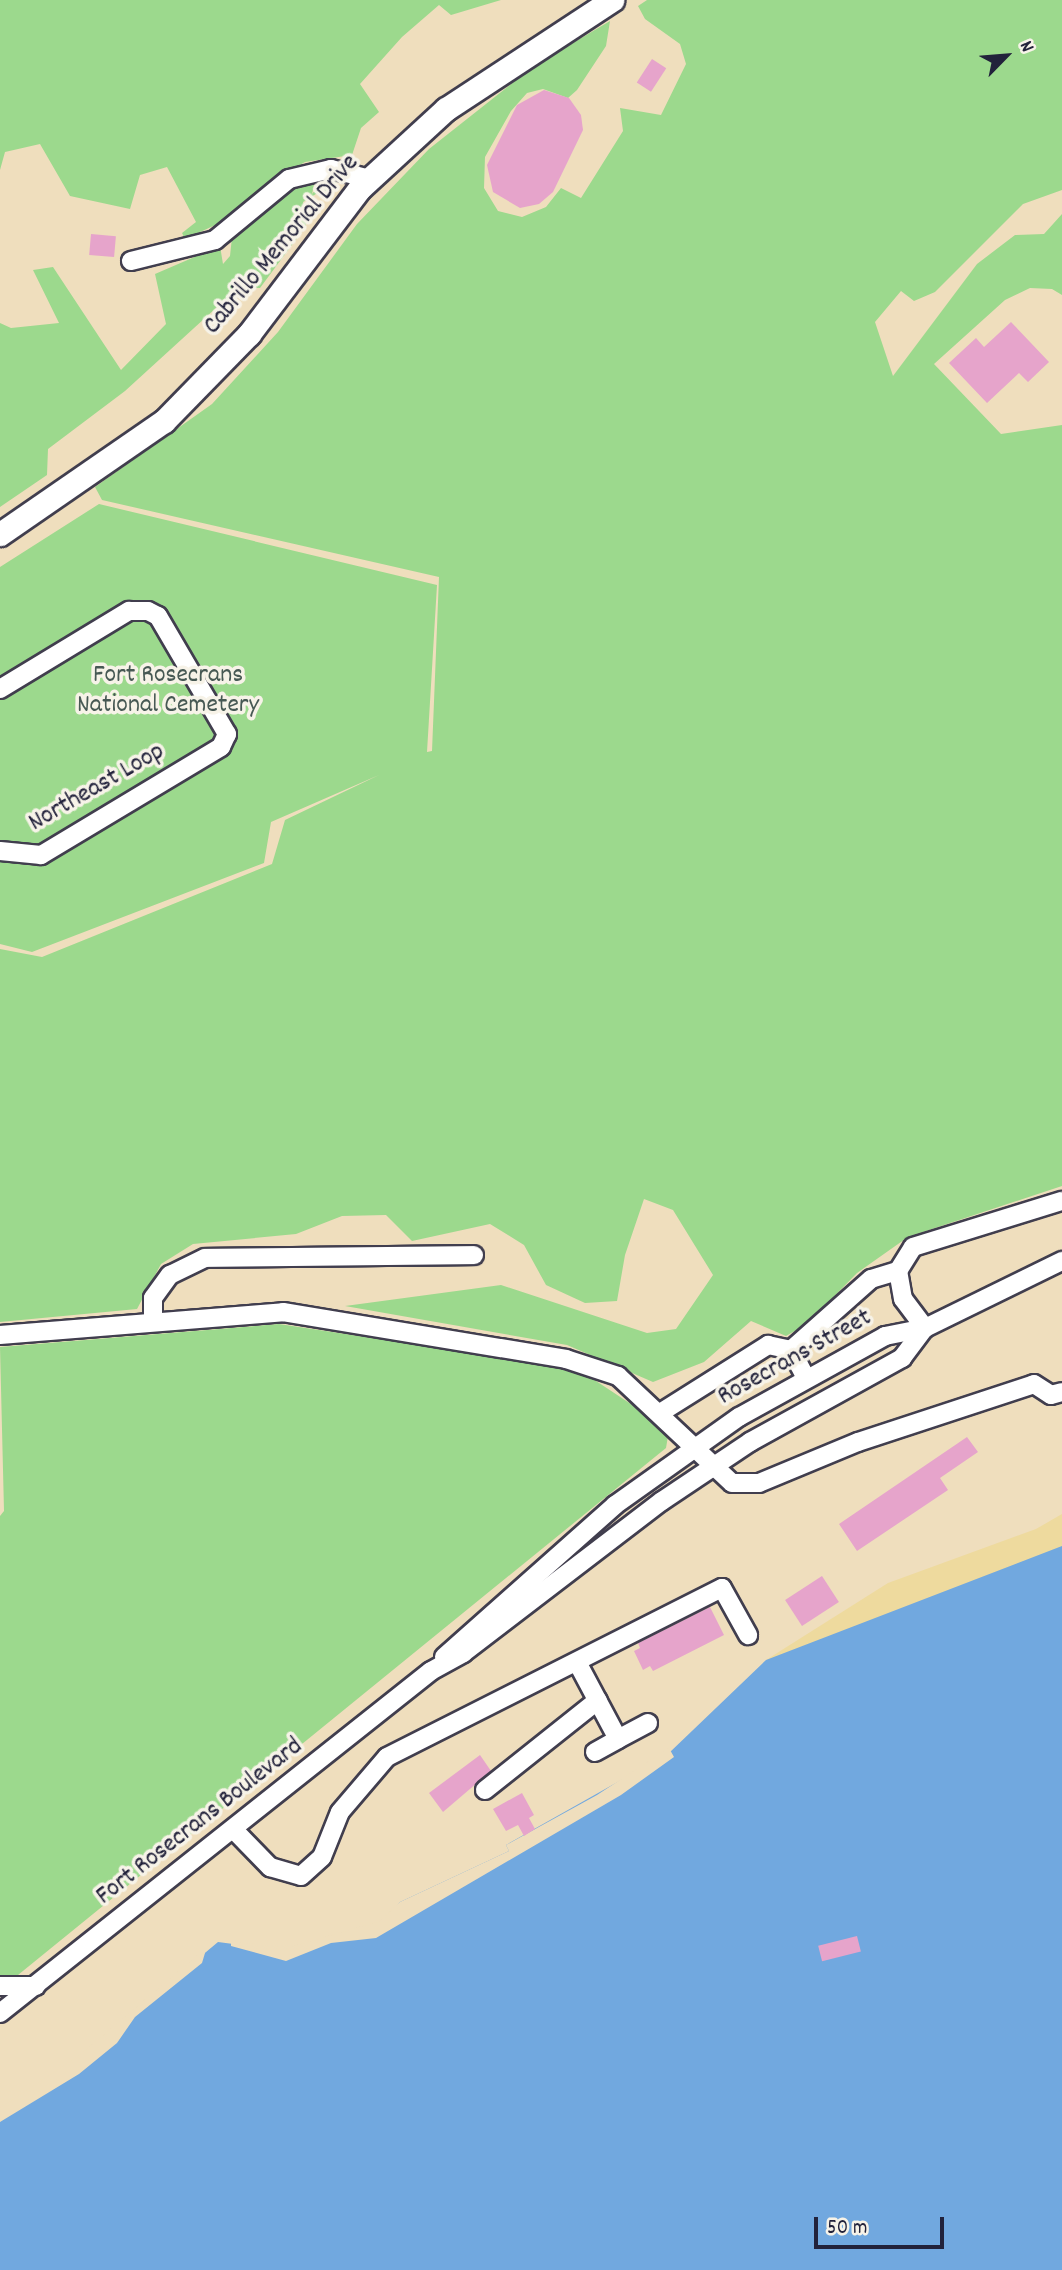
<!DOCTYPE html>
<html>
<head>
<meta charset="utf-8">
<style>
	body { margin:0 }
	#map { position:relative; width:1062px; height:2270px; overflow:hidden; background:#efdebd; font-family:Dekko,sans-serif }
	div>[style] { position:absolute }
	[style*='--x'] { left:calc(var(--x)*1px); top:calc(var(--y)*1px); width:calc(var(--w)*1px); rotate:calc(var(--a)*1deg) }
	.green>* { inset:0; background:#9cd98d }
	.sand>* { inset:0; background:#eeda9e }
	.water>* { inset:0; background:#71a8df }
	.pier>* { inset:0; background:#efdebd }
	.building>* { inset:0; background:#e6a4cb; transform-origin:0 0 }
	.roads { filter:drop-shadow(2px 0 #413e4e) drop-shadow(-2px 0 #413e4e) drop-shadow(0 2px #413e4e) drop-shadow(0 -2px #413e4e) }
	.minor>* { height:18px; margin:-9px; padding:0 9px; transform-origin:9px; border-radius:9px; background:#fff }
	.major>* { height:23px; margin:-11.5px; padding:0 11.5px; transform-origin:11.5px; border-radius:11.5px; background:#fff }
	span { translate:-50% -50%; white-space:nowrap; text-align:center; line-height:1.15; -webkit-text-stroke:7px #f7f3e8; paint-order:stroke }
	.street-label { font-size:26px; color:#22223b }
	.park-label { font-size:26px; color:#475954 }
	.north { position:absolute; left:971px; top:21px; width:70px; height:70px; -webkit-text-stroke:5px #f7f3e8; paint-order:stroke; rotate:65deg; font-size:19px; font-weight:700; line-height:28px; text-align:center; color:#22223b }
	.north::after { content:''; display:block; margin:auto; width:24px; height:32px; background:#22223b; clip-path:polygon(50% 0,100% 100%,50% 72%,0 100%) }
	.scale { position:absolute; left:814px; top:2217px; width:130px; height:32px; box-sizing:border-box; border:4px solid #22223b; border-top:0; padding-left:9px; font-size:21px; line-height:24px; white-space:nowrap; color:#22223b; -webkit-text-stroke:5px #f7f3e8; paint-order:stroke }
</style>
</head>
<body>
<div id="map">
	<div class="green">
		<div style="clip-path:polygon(0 0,501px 0,451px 15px,439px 5px,402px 37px,360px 84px,379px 112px,361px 128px,352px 155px,305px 162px,274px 180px,237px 215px,185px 239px,182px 233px,196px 222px,167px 167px,140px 175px,130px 209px,70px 196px,40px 144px,5px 152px,0 170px)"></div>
		<div style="clip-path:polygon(647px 0,1062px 0,1062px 190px,1023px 204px,935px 292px,914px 301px,901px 291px,875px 322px,893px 376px,977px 264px,1015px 235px,1044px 234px,1062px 214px,1062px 295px,1052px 289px,1030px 288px,1005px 300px,934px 364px,1001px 434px,1062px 425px,1062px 1186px,908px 1237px,857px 1273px,807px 1324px,786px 1336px,751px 1321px,704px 1362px,653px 1382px,567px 1345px,345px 1306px,501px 1285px,647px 1333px,676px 1329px,713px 1275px,673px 1210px,644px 1199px,625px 1255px,617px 1301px,585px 1303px,546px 1285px,524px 1245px,490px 1224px,412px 1241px,386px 1215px,342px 1216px,296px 1234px,193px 1244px,161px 1264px,137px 1309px,0 1322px,0 949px,42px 957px,272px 864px,285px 820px,379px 775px,271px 822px,264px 863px,32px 952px,0 944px,0 567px,99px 504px,437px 585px,427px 752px,432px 751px,439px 577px,102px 500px,95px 487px,212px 404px,278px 332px,357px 224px,429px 149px,534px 66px,610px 21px,606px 46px,577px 90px,568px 98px,543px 89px,527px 93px,511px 111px,485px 157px,484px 188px,498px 211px,522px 217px,546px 207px,561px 188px,581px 198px,623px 131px,620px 108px,661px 115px,686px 64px,680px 44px,645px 19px,638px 6px)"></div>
		<div style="clip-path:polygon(330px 173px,337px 181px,331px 194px,316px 194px,303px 202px,306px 226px,260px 288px,239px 287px,125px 391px,48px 449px,47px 475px,0 507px,0 323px,11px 328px,59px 323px,33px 270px,53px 267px,121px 370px,166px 324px,155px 274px,220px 246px,223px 264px,230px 256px,232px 237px,290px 185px,316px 177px,312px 194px)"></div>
		<div style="clip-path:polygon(279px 1324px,538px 1363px,590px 1377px,646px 1414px,668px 1436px,666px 1448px,18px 1975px,0 1976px,0 1516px,4px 1511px,0 1347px)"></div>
	</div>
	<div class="sand">
		<div style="clip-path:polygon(1062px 1514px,1062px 1617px,766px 1660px,888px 1583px,1036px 1529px)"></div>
	</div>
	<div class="water">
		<div style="clip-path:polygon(1062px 1546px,1062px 2270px,0 2270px,0 2112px,82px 2056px,218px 1942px,287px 1951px,382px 1924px,400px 1902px,509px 1851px,506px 1845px,669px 1753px,766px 1660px)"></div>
	</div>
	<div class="pier">
		<div style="clip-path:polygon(669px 1748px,674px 1757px,621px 1795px,376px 1938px,331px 1943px,286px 1961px,231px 1946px,231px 1941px,287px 1948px,380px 1921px,400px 1902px,509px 1851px,506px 1845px,597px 1795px)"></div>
		<div style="clip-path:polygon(200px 1953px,205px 1953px,202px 1963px,135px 2017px,117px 2043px,79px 2074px,0 2122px,0 2108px,81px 2054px)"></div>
	</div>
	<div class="building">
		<div style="left:652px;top:59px;width:17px;height:28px;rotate:33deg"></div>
		<div style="clip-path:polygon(544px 90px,569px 98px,581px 115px,583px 130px,553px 192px,539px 204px,520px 208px,493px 192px,487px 165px,517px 105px)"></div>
		<div style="left:91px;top:234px;width:25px;height:21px;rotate:5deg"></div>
		<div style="clip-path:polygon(1011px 322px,1049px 362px,1028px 382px,1019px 373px,987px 403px,949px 363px,976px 338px,984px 347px)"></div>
		<div style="clip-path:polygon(967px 1437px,978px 1452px,940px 1478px,948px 1490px,857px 1551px,839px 1524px)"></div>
		<div style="left:822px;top:1576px;width:31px;height:44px;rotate:57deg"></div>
		<div style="clip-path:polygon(710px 1607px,724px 1635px,653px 1671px,650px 1666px,643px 1670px,634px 1651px,640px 1648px,638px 1643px)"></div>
		<div style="clip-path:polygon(480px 1755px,491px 1771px,443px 1812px,429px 1793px)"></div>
		<div style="clip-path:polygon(522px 1793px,534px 1815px,529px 1818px,535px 1829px,524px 1836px,518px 1825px,506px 1831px,493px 1809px)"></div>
		<div style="left:857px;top:1936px;width:16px;height:40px;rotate:76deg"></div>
	</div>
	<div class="roads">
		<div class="minor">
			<div style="--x:131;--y:261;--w:87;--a:-14"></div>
			<div style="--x:215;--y:240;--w:96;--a:-39.5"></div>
			<div style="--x:289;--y:179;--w:43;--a:-13.4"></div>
			<div style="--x:331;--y:169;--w:40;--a:14.4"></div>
			<div style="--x:0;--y:689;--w:151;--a:-31.2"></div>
			<div style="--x:129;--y:611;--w:19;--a:0"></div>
			<div style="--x:148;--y:611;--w:11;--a:27"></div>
			<div style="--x:158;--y:616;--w:137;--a:59.7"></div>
			<div style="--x:227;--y:734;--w:14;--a:115"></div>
			<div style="--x:221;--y:747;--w:210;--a:149"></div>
			<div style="--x:41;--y:855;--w:41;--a:-174.4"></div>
			<div style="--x:153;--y:1322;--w:24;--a:-90"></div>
			<div style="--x:153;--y:1298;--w:29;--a:-54"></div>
			<div style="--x:170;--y:1275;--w:39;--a:-26"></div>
			<div style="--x:205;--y:1258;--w:269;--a:-0.6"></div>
			<div style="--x:925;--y:1328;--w:36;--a:-127"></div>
			<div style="--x:903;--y:1299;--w:28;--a:-100"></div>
			<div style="--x:898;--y:1271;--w:28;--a:-58"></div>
			<div style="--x:913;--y:1247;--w:156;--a:-17.2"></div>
			<div style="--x:0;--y:1335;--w:284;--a:-4.6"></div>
			<div style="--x:283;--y:1312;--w:287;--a:9.4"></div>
			<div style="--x:566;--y:1359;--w:55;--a:18.1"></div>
			<div style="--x:618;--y:1376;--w:156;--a:43.2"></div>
			<div style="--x:732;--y:1483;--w:27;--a:0"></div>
			<div style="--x:759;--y:1483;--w:107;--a:-22.5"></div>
			<div style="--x:858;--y:1442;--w:185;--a:-18.2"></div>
			<div style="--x:1034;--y:1384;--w:20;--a:33"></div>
			<div style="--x:1051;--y:1395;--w:11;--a:-15"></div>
			<div style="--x:806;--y:1378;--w:32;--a:-118"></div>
			<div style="--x:791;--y:1350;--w:107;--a:-41.6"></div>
			<div style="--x:871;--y:1279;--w:28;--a:-17"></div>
			<div style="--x:660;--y:1413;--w:128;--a:-32.2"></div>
			<div style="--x:768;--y:1345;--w:24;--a:12"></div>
			<div style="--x:444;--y:1657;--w:229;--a:-41.6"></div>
			<div style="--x:615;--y:1505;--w:152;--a:-35.4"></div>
			<div style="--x:739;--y:1417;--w:167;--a:-29"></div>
			<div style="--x:885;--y:1336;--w:41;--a:-11.3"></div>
			<div style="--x:925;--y:1328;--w:153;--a:-26.1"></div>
			<div style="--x:577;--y:1662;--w:87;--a:62"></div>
			<div style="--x:618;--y:1739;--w:34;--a:-28"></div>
			<div style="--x:595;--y:1752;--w:26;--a:-29"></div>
			<div style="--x:485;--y:1790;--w:144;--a:-38.5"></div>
			<div style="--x:234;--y:1830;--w:52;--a:45.8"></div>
			<div style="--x:270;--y:1867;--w:32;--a:16"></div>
			<div style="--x:301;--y:1876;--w:28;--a:-42"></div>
			<div style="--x:322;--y:1857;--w:48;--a:-68.2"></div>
			<div style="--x:340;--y:1812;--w:72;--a:-49.5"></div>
			<div style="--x:387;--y:1757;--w:375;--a:-26.8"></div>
			<div style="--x:722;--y:1588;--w:54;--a:61"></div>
			<div style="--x:0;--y:1986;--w:36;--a:0"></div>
			<div style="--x:0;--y:2013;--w:550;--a:-38.43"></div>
			<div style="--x:431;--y:1671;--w:37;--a:-29"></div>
			<div style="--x:463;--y:1653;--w:250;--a:-37.4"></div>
			<div style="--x:662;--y:1501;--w:106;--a:-33.8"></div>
			<div style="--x:750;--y:1442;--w:174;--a:-28.9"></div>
			<div style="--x:902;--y:1358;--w:38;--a:-53"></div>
		</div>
		<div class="major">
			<div style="--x:0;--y:534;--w:199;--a:-34.6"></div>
			<div style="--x:164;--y:421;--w:122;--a:-45.7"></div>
			<div style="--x:249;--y:334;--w:183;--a:-52.8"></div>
			<div style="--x:360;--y:188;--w:117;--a:-42.6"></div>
			<div style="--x:446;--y:109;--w:199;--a:-33.3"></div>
		</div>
	</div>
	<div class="street-label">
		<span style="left:282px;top:245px;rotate:-50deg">Cabrillo Memorial Drive</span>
		<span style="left:97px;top:788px;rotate:-30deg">Northeast Loop</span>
		<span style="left:795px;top:1358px;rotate:-29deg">Rosecrans Street</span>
		<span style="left:200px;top:1822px;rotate:-38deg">Fort Rosecrans Boulevard</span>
	</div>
	<div class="park-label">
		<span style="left:168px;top:691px">Fort Rosecrans<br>National Cemetery</span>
	</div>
	<div class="north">N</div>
	<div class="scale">50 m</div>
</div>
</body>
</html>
